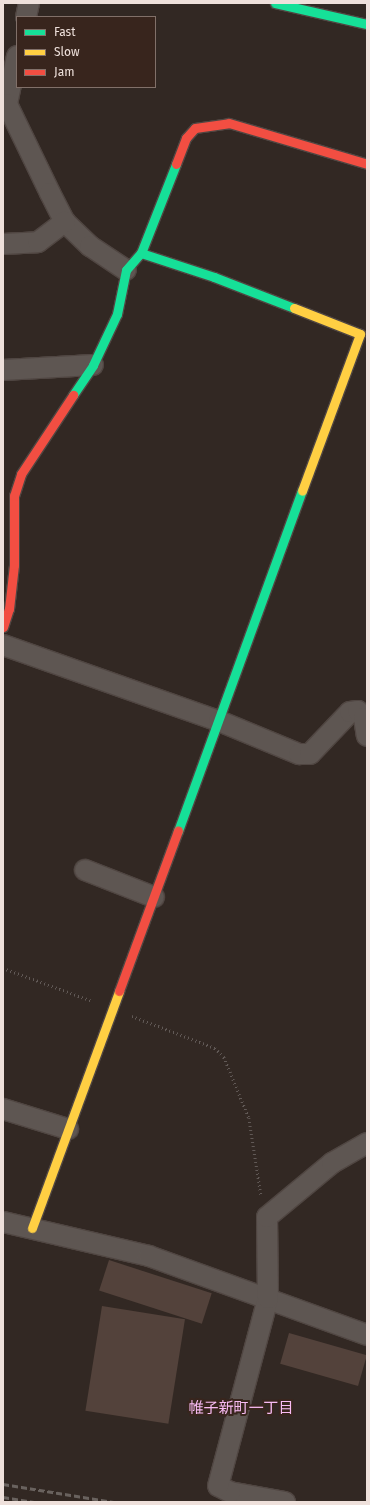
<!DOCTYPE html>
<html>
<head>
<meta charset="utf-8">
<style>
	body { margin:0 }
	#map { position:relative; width:370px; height:1505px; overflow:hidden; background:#322823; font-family:"Fira Sans","Noto Sans JP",sans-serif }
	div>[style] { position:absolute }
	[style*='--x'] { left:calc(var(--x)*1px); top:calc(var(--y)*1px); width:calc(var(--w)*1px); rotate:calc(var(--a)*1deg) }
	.building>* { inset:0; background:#53423b; transform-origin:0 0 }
	.path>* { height:2.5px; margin-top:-1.25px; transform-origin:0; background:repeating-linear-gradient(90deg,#615956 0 1px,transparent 0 4px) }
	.roads { filter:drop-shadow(1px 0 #504642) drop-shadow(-1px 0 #504642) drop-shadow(0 1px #504642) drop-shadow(0 -1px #504642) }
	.street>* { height:20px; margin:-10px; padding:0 10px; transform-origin:10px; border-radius:10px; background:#5e5652 }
	.fast>* { height:9px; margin:-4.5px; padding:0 4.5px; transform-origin:4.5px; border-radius:4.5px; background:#16e098 }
	.slow>* { height:9px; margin:-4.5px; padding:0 4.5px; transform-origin:4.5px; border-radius:4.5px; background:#ffcf43 }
	.jam>* { height:9px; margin:-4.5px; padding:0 4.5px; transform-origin:4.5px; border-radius:4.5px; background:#f24e42 }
	.rail>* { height:3px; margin-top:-1.5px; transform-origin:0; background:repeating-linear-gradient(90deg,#69625e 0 6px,transparent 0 9px) }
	span { translate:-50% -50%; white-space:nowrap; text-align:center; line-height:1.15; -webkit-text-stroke:4px #38251d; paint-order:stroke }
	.neighbourhood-label { font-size:15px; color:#f8bbf3 }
	.frame { position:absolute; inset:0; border:4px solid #eee0db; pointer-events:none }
	.legend { position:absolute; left:16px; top:16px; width:140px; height:72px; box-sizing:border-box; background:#38251d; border:1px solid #817069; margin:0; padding:5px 7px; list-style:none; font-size:12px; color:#eee0db }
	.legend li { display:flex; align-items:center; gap:8px; height:20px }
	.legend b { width:20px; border:1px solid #817069 }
</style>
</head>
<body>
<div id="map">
	<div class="building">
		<div style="left:109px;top:1260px;width:108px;height:32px;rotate:18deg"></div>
		<div style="left:102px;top:1306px;width:84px;height:106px;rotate:9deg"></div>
		<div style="left:289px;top:1333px;width:81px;height:32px;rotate:16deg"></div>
	</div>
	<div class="path">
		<div style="--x:3;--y:968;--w:95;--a:20.3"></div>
		<div style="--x:132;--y:1016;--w:89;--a:21.1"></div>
		<div style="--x:215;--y:1048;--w:13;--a:45"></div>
		<div style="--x:224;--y:1057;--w:66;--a:67.7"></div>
		<div style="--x:249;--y:1118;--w:78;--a:81.1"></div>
	</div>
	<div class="roads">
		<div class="street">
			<div style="--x:26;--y:17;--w:14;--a:-78"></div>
			<div style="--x:17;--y:56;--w:49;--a:101.8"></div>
			<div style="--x:7;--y:104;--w:99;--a:64.2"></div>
			<div style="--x:50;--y:193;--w:33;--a:63"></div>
			<div style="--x:65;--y:222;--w:35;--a:44"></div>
			<div style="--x:90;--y:246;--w:43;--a:33.7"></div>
			<div style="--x:3;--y:244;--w:35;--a:-3"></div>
			<div style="--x:38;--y:242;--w:34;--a:-37"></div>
			<div style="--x:3;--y:370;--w:90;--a:-3.2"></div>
			<div style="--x:3;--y:645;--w:229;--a:19.4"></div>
			<div style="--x:219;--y:721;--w:87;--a:22.4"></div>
			<div style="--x:299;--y:754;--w:11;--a:0"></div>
			<div style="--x:310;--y:754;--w:58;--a:-46.4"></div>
			<div style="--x:350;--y:712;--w:8;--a:-7"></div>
			<div style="--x:358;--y:711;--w:9;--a:49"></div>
			<div style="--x:364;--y:718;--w:18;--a:81"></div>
			<div style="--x:85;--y:870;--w:74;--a:21.4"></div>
			<div style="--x:3;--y:1109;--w:68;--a:17.1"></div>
			<div style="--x:3;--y:1222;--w:150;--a:13.1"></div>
			<div style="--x:149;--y:1256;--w:232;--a:19.9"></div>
			<div style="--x:285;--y:1502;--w:56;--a:-169.7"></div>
			<div style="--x:230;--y:1492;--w:13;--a:-153"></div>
			<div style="--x:218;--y:1486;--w:195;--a:-75.1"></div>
			<div style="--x:268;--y:1298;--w:81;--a:-90.7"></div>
			<div style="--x:267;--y:1217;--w:85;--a:-39.7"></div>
			<div style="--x:332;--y:1163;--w:40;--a:-29.7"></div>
		</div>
		<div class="fast">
			<div style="--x:275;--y:3;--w:94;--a:12.9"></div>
			<div style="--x:141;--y:253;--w:77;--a:18.2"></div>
			<div style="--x:214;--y:277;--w:86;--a:21.2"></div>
			<div style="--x:73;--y:395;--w:36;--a:-56"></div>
			<div style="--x:93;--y:365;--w:56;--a:-64.8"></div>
			<div style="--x:117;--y:314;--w:45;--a:-78.4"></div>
			<div style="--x:126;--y:270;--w:23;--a:-49"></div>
			<div style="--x:141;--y:253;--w:96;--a:-68.5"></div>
			<div style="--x:178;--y:831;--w:362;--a:-70"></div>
		</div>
		<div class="slow">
			<div style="--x:294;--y:308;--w:71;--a:21.5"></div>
			<div style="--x:360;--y:334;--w:167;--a:110.3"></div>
			<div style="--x:32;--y:1228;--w:252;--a:-69.8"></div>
		</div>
		<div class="jam">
			<div style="--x:176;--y:164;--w:28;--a:-69"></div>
			<div style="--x:186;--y:138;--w:13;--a:-48"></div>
			<div style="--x:195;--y:128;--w:34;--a:-8"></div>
			<div style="--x:229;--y:123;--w:144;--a:16.5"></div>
			<div style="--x:3;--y:627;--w:19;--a:-72"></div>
			<div style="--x:9;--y:609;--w:44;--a:-83.5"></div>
			<div style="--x:14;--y:565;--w:69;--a:-90"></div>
			<div style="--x:14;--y:496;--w:23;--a:-72"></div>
			<div style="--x:21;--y:474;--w:95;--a:-56.6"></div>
			<div style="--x:119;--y:991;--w:171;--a:-69.8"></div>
		</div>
	</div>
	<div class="rail">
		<div style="--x:3;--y:1484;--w:112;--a:9.2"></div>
		<div style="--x:3;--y:1497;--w:33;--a:9"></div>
	</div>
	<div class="neighbourhood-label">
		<span style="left:241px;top:1409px">帷子新町一丁目</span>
	</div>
	<div class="frame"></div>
	<ul class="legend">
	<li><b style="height:5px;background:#16e098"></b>Fast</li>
	<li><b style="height:5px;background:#ffcf43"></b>Slow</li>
	<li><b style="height:5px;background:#f24e42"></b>Jam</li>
	</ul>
</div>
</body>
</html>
